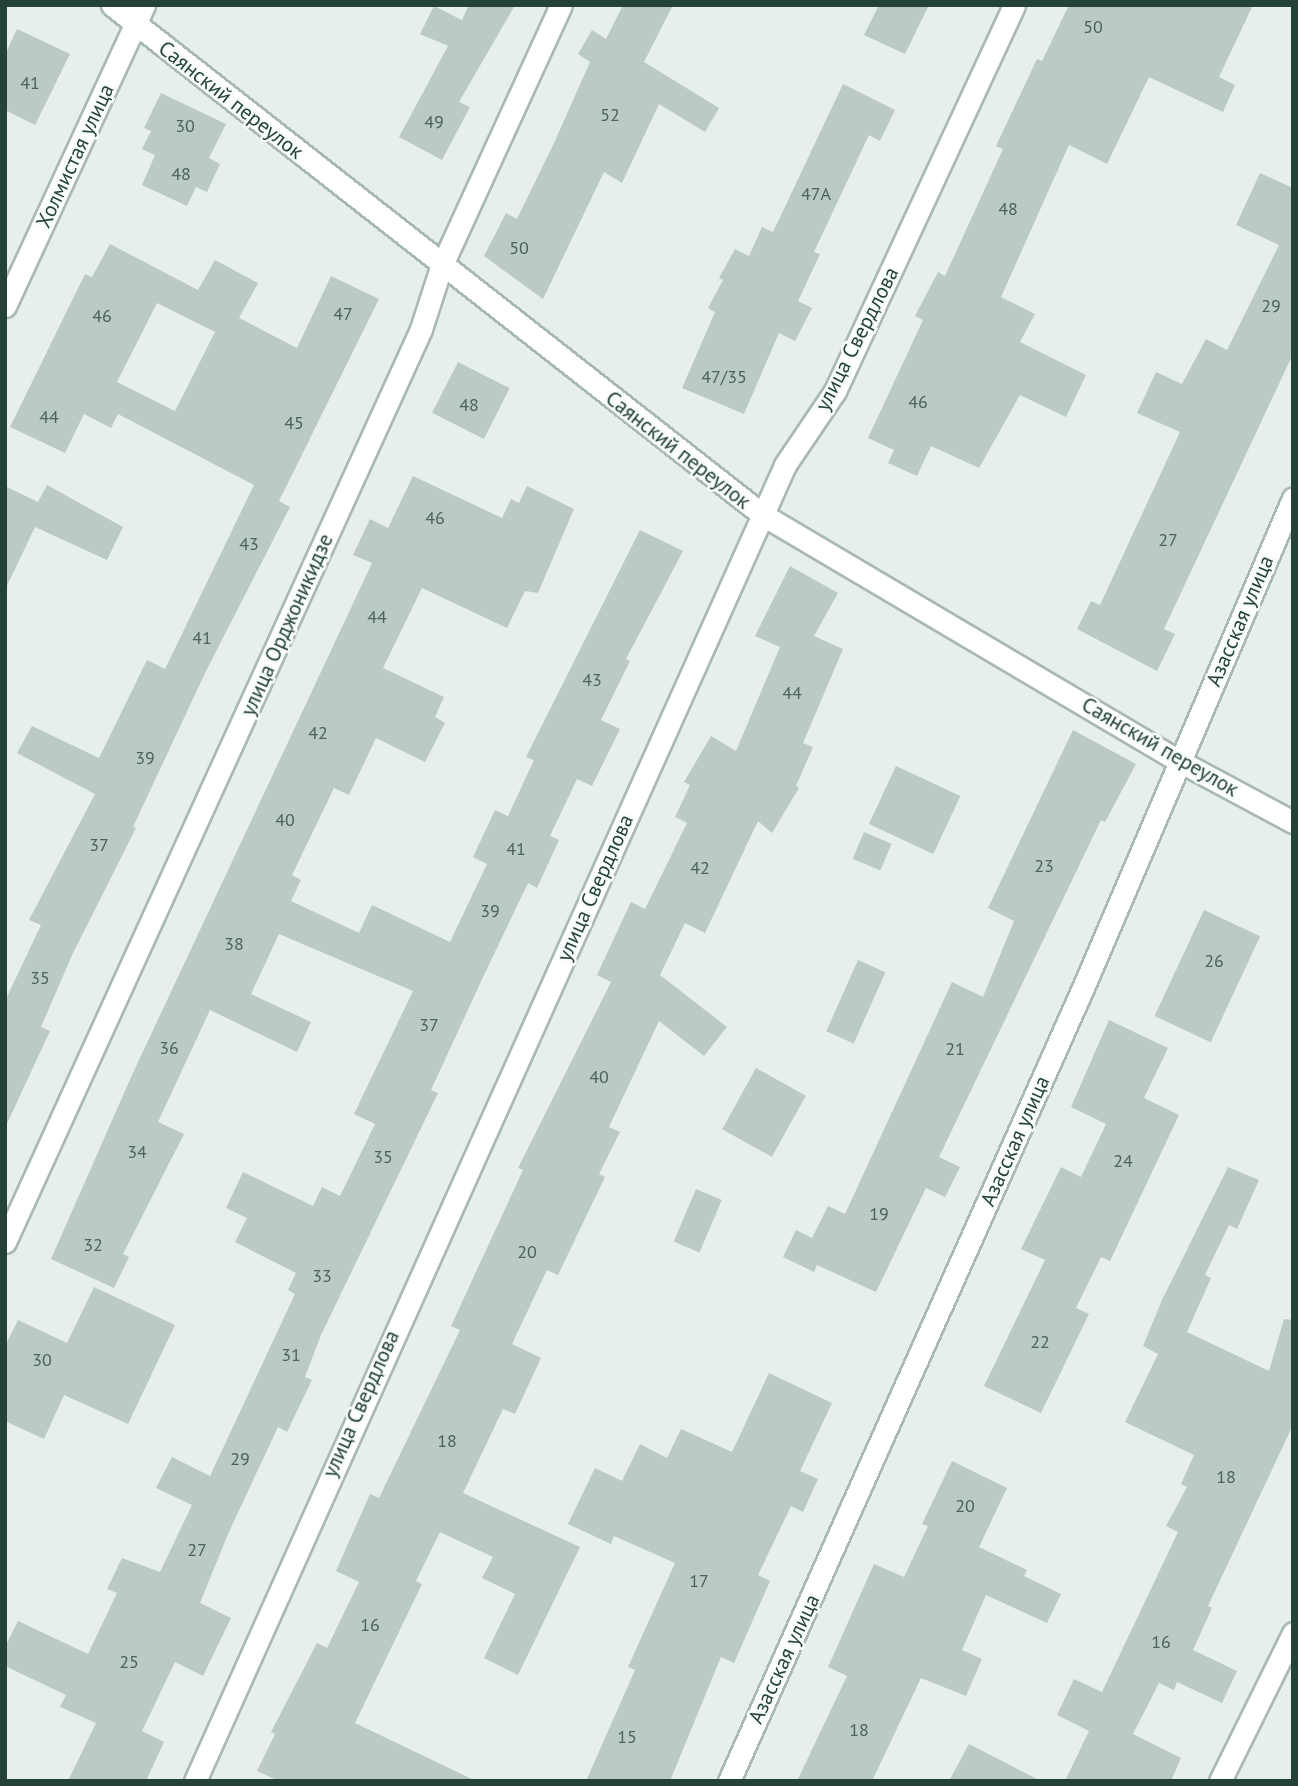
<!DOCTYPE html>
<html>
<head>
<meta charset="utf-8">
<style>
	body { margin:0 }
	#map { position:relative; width:1298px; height:1786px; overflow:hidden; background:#e6efeb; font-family:"PT Sans",sans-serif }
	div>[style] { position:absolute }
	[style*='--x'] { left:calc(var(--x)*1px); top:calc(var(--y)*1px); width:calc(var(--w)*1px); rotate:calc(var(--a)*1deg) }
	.building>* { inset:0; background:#bbcac4; transform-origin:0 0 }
	.roads { filter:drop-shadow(2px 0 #a8b8b2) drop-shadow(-2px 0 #a8b8b2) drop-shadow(0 2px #a8b8b2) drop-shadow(0 -2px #a8b8b2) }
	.street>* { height:21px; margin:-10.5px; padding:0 10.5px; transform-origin:10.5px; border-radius:10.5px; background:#fff }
	.secondary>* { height:21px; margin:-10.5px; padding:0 10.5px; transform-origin:10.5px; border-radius:10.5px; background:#fff }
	span { translate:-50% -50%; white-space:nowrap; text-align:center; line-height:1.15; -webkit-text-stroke:5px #f7fbf9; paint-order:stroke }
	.number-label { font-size:18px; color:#4a645c }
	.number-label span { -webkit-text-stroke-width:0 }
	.street-label { font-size:21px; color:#24423a }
	.frame { position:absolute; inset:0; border:7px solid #24423a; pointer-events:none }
</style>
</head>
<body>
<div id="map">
	<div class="building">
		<div style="clip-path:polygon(469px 5px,515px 5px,459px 102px,470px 107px,442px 160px,399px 137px,448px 46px,420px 34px,434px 6px,462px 20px)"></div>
		<div style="clip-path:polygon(623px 5px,673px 5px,644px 62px,719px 108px,705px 132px,659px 104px,622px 183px,604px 172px,543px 299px,484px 256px,506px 213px,517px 219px,554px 143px,590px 62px,578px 54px,592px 30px,606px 39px)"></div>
		<div style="clip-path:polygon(879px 5px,929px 5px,905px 54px,864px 35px)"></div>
		<div style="clip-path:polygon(1069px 5px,1253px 5px,1219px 77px,1235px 85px,1223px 112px,1149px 77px,1107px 164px,1069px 145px,1001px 297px,1035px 314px,1020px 342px,1086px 375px,1066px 417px,1020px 395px,979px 468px,931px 446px,917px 476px,888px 463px,894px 450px,868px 438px,923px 320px,915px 316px,938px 272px,945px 276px,1003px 149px,996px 146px,1037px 59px,1042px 61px)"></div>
		<div style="clip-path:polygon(17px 29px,70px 54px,35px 125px,5px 110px,5px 55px)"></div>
		<div style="clip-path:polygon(843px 84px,895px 110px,880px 141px,869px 135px,814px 252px,820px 254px,798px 301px,812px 308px,795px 341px,779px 333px,744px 414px,682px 388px,715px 312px,708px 308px,723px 280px,719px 278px,735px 249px,749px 256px,762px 227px,773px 232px)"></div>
		<div style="clip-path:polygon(161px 93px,226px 124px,209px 158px,220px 164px,207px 192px,196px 187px,187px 206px,142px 185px,155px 155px,142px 149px,151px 131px,144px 128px)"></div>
		<div style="clip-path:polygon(1260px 173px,1293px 188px,1293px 354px,1164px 629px,1175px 634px,1157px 671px,1077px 629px,1091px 601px,1100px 605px,1180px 432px,1137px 413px,1156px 372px,1182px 384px,1206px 339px,1227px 350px,1279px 245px,1236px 225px)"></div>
		<div style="clip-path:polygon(evenodd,110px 244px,198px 290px,215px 260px,258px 283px,239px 318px,297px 348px,331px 276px,379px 299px,279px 501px,290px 507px,206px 671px,133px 827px,136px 828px,73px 953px,41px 1027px,50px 1031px,5px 1128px,5px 1001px,41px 925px,29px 920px,95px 794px,17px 753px,32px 726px,99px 758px,147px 660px,165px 669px,254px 485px,118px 414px,111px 428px,84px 414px,65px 453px,10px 427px,85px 274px,92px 277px,110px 244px,157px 303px,215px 332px,175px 411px,117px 382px,157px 303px)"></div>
		<div style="left:458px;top:362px;width:58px;height:57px;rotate:27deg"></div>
		<div style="clip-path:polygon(413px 476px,502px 518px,511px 499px,519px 503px,527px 486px,574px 509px,538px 593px,525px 591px,507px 628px,422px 588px,383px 668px,444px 697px,435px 717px,445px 723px,425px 762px,376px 738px,349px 795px,334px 788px,292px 875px,301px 880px,291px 901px,359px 933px,372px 905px,450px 942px,487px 864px,473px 857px,495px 810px,508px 816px,534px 760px,526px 757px,640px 530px,683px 551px,626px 659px,630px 661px,601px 720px,620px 729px,592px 786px,577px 779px,550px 836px,559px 840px,537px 888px,528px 883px,484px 975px,431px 1090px,438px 1093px,321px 1335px,305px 1377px,312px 1380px,287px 1432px,278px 1427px,228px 1534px,200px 1603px,231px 1618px,203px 1676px,175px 1662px,142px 1731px,164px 1742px,146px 1781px,68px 1781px,96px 1723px,60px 1707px,66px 1695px,5px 1666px,5px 1647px,18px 1621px,88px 1654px,117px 1593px,107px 1589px,122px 1558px,160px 1572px,192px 1505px,156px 1488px,172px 1457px,210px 1476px,295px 1294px,288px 1290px,296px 1273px,235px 1242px,247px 1218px,226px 1208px,243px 1172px,313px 1206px,322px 1187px,340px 1196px,375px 1124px,354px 1114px,413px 991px,279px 934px,251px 994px,311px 1022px,297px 1052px,210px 1010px,158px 1122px,184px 1134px,123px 1254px,129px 1257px,114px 1288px,51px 1259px,132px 1075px,372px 563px,353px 555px,370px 519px,388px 528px)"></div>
		<div style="clip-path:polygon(47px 485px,123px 527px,107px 560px,35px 527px,5px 590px,5px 486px,38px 502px)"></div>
		<div style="clip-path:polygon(790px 566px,838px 593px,814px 636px,843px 649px,803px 743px,813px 747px,796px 786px,799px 788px,772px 833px,758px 821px,705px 933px,685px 923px,660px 975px,727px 1027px,704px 1056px,659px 1021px,609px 1127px,620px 1132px,599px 1174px,605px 1177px,558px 1275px,547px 1270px,512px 1344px,541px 1358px,515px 1414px,503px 1409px,463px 1493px,580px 1547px,518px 1675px,484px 1658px,515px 1594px,482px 1578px,493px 1557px,440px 1532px,416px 1581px,422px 1584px,355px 1723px,476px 1781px,279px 1781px,257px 1771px,275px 1734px,271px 1732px,317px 1643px,327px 1648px,359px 1582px,336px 1571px,370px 1494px,379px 1498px,460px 1330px,451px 1326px,523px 1170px,518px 1168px,611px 982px,597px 975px,616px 934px,631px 902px,645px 909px,687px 823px,675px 817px,690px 785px,684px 782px,711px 736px,736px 751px,780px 647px,755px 636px)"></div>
		<div style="clip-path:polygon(1073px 730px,1136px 764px,1105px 822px,1101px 820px,939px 1157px,960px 1167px,945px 1197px,926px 1188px,876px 1292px,817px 1265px,814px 1272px,783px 1257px,796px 1230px,812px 1238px,828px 1206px,845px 1214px,952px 982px,983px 997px,1014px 921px,988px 908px)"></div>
		<div style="left:896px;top:766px;width:71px;height:64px;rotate:25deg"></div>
		<div style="left:864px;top:832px;width:30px;height:29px;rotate:23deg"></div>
		<div style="left:1204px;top:910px;width:62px;height:117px;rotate:25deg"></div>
		<div style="left:858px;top:960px;width:30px;height:78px;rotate:24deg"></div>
		<div style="clip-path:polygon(1109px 1020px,1168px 1048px,1144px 1098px,1179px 1115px,1110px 1261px,1101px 1257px,1076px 1308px,1089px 1314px,1041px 1413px,984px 1386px,1045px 1260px,1021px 1249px,1061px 1167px,1081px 1177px,1106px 1124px,1071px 1107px)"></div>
		<div style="left:756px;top:1068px;width:57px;height:70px;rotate:29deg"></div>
		<div style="clip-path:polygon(1228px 1167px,1259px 1180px,1237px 1229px,1229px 1225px,1205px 1275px,1211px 1278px,1187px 1332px,1269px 1371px,1284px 1319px,1293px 1320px,1293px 1425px,1208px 1606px,1212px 1608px,1193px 1650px,1237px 1671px,1222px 1703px,1177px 1682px,1174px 1690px,1159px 1683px,1133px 1734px,1181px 1758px,1171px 1781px,1065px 1781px,1089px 1731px,1057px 1715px,1074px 1679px,1102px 1692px,1178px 1532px,1166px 1526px,1187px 1487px,1181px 1484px,1194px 1455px,1125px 1422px,1158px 1354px,1143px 1346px,1162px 1300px)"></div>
		<div style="left:696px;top:1189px;width:28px;height:57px;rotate:23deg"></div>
		<div style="clip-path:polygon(94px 1287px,175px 1325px,128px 1424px,64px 1395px,44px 1439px,5px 1421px,5px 1346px,18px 1320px,67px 1343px)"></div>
		<div style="clip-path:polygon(769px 1373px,832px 1403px,800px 1471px,818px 1479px,803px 1512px,791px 1506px,758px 1575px,770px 1581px,734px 1663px,721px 1657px,670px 1781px,586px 1781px,635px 1670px,628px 1667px,675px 1563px,614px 1536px,611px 1544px,568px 1524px,595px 1468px,622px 1481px,640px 1444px,667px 1458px,681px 1429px,732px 1452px)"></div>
		<div style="clip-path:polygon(952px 1461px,1007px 1488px,979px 1547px,1027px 1570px,1024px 1576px,1061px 1594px,1047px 1623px,986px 1595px,962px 1650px,982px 1659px,966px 1696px,921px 1678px,872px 1781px,797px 1781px,847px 1676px,828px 1667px,874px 1564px,904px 1577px,928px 1526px,922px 1524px)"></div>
		<div style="clip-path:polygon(969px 1744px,1041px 1781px,949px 1781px)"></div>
	</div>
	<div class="roads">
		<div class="street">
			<div style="--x:112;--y:5;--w:827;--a:38.08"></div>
			<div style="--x:763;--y:515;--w:486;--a:30.6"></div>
			<div style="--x:1181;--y:762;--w:127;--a:28.2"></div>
			<div style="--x:5;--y:1242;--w:1003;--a:-65.5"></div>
			<div style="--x:421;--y:329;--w:65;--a:-72.1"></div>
			<div style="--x:441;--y:267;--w:288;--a:-65.4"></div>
			<div style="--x:195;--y:1781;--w:1442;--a:-65.85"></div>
			<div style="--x:785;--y:465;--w:89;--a:-56"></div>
			<div style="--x:835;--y:391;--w:425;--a:-65.1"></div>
			<div style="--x:729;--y:1781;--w:876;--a:-65.95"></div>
			<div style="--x:1086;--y:981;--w:525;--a:-66.8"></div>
			<div style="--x:1220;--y:1781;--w:165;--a:-63.7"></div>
		</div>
		<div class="secondary">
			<div style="--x:5;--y:306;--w:332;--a:-65.2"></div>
		</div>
	</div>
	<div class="number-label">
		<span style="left:1093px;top:27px">50</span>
		<span style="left:30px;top:83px">41</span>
		<span style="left:610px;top:115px">52</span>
		<span style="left:434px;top:122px">49</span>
		<span style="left:185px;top:126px">30</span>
		<span style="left:181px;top:174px">48</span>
		<span style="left:816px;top:194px">47А</span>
		<span style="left:1008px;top:209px">48</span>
		<span style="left:519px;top:248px">50</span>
		<span style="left:1271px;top:306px">29</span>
		<span style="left:343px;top:314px">47</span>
		<span style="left:102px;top:316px">46</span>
		<span style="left:724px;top:377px">47/35</span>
		<span style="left:918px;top:402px">46</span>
		<span style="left:469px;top:405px">48</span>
		<span style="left:49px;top:417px">44</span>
		<span style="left:294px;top:423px">45</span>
		<span style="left:435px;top:518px">46</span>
		<span style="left:1168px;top:540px">27</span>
		<span style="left:249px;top:544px">43</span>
		<span style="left:377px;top:617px">44</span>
		<span style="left:202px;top:638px">41</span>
		<span style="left:592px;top:680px">43</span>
		<span style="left:792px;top:693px">44</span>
		<span style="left:318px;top:733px">42</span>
		<span style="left:145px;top:758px">39</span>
		<span style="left:285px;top:820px">40</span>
		<span style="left:99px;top:845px">37</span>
		<span style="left:516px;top:849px">41</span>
		<span style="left:1044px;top:866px">23</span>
		<span style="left:700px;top:868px">42</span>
		<span style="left:490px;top:911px">39</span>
		<span style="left:234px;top:944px">38</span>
		<span style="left:1214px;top:961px">26</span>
		<span style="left:40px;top:978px">35</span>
		<span style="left:429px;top:1025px">37</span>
		<span style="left:169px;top:1048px">36</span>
		<span style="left:955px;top:1049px">21</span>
		<span style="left:599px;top:1077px">40</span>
		<span style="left:137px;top:1152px">34</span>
		<span style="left:383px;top:1157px">35</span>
		<span style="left:1123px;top:1161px">24</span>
		<span style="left:879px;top:1214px">19</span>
		<span style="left:93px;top:1245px">32</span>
		<span style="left:527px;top:1252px">20</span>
		<span style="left:322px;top:1276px">33</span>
		<span style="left:1040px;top:1342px">22</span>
		<span style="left:291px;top:1355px">31</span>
		<span style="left:42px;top:1360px">30</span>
		<span style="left:447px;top:1441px">18</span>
		<span style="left:240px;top:1459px">29</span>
		<span style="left:1226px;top:1477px">18</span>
		<span style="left:965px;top:1506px">20</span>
		<span style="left:197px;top:1550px">27</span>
		<span style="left:699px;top:1581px">17</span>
		<span style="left:370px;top:1625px">16</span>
		<span style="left:1161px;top:1642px">16</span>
		<span style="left:129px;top:1662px">25</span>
		<span style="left:859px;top:1730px">18</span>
		<span style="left:627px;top:1737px">15</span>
	</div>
	<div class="street-label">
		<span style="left:231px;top:100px;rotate:38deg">Саянский переулок</span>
		<span style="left:75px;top:156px;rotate:-65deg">Холмистая улица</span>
		<span style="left:857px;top:339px;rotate:-63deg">улица Свердлова</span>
		<span style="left:678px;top:450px;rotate:38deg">Саянский переулок</span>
		<span style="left:1240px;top:621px;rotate:-67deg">Азасская улица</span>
		<span style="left:287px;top:625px;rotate:-66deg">улица Орджоникидзе</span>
		<span style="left:1160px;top:747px;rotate:30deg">Саянский переулок</span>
		<span style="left:595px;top:888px;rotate:-66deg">улица Свердлова</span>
		<span style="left:1015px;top:1141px;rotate:-66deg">Азасская улица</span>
		<span style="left:361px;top:1404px;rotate:-66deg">улица Свердлова</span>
		<span style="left:784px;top:1659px;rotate:-65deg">Азасская улица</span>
	</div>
	<div class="frame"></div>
</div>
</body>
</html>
